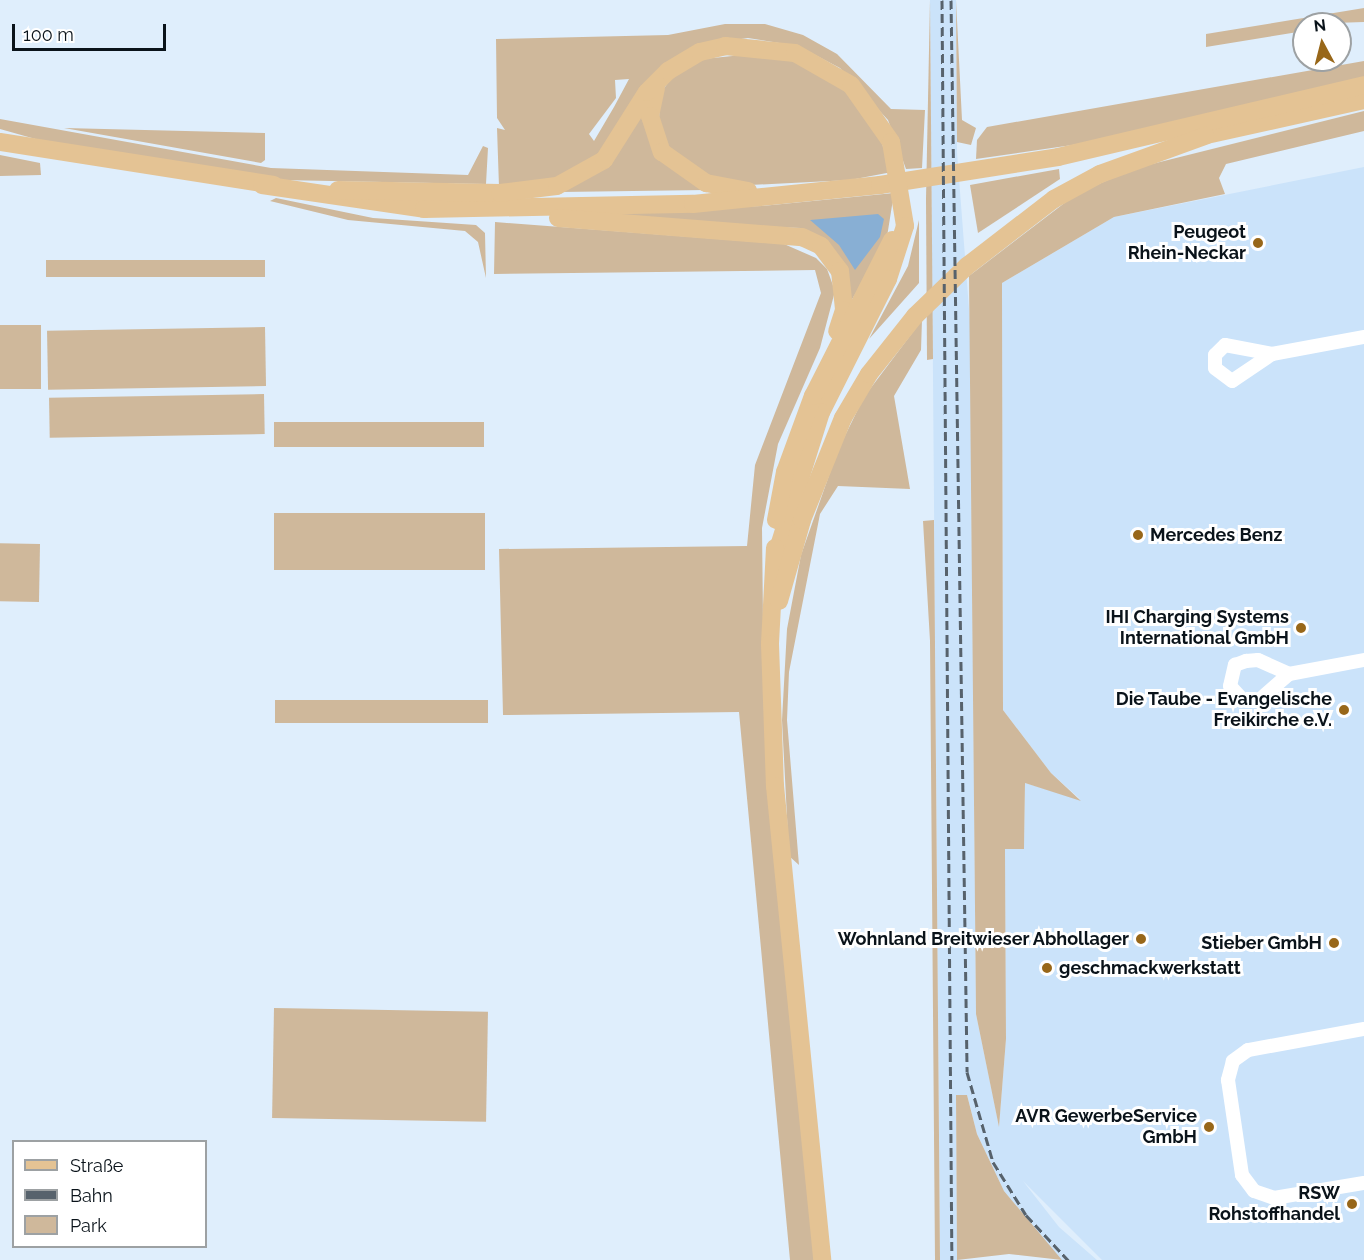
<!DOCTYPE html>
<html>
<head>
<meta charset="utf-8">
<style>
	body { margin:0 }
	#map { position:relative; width:1364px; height:1260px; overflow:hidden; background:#dfeefc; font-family:Raleway,sans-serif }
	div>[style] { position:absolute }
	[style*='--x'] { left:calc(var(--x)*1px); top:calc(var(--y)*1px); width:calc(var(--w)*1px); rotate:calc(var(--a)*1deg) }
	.built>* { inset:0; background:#cbe3fa }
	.green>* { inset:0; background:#cfb89b; transform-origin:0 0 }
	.water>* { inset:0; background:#88afd4 }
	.minor>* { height:14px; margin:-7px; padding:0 7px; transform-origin:7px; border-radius:7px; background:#fff }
	.major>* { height:18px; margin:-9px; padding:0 9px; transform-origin:9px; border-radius:9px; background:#e4c394 }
	.rail>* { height:3px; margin-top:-1.5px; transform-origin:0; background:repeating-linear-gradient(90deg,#57626c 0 9px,transparent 0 13.5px) }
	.dots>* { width:16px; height:16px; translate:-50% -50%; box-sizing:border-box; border:3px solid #fff; border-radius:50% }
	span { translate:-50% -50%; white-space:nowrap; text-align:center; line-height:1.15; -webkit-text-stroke:6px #fff; paint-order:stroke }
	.poi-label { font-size:18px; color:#0a131a; font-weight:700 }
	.right { translate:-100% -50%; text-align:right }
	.left { translate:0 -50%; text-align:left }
	.legend { position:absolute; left:12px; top:1140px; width:195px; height:108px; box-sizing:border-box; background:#fff; border:2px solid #9da1a3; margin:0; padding:8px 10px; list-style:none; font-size:18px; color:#0a131a }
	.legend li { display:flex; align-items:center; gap:12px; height:30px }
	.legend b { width:30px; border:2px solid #9da1a3 }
	.north { position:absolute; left:1292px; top:12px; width:60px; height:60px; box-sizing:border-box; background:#fff; border:2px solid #9da1a3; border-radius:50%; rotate:353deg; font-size:16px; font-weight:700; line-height:24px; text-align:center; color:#0a131a }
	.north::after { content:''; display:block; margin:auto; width:21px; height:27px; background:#986719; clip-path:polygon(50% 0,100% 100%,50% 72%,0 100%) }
	.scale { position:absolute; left:12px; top:24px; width:154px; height:27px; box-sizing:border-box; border:3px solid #0a131a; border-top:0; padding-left:8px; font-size:18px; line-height:21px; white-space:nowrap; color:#0a131a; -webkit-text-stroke:4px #fff; paint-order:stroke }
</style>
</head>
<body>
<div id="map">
	<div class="built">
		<div style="clip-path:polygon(930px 0,956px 0,957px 152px,970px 322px,976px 1014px,999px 1126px,1006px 1039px,1005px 849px,1024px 848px,1025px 783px,1080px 799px,1051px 773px,1003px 710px,1002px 283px,1114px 217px,1364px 167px,1364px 1260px,1102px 1260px,1023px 1181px,1059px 1227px,1097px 1260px,1062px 1260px,1004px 1191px,977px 1134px,967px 1095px,956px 1095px,957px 1260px,940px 1260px)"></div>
	</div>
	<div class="green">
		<div style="clip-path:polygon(930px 0,933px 359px,927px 360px,926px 199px)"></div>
		<div style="clip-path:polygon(956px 0,962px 120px,976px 128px,971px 145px,957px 142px)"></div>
		<div style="clip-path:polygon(1364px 8px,1364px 22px,1304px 24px,1304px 31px,1206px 47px,1206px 34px)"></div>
		<div style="clip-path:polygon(evenodd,725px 24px,765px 24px,803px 35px,837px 54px,891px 109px,925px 110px,922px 168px,906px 169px,888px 120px,840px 68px,798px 46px,748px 38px,698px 45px,600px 156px,557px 181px,499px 187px,497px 128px,505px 130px,497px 118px,496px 39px,668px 35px,725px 24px,629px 79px,614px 107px,594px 141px,589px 134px,616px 98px,615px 80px,629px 79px)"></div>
		<div style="clip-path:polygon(770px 52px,815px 68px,855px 99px,881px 141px,892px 172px,850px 180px,750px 185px,709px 177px,677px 159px,658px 130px,661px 92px,675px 74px,703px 59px)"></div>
		<div style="clip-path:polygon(1364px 61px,1364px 79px,1079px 144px,976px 159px,977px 140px,987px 127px)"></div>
		<div style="clip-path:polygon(644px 106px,646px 130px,706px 190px,560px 192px,584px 180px)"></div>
		<div style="clip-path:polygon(1364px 111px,1364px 131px,1226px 164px,1219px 178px,1225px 194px,1114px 217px,1002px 283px,1003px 710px,1051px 773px,1081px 801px,1025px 783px,1024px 849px,1005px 849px,1006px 1039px,999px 1127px,976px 1014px,969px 276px,1075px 195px,1132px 169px)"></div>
		<div style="clip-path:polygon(0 119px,271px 168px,468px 175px,483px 146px,488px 148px,486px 184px,280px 180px,39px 140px,0 129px)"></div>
		<div style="clip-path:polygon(64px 128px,265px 133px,265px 160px,261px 163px)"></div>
		<div style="clip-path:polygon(0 155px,40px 163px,41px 175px,0 176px)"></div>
		<div style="clip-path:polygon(1059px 169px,1060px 179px,978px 233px,970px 185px)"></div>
		<div style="clip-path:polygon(894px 193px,886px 243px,848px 306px,821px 238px,801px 228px,699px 225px,576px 212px,762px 206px)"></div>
		<div style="clip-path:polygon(276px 198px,373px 218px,476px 225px,485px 233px,486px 278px,478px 242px,465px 231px,348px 220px,270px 201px)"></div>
		<div style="clip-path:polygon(919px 220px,919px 283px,869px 339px,908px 266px)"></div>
		<div style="clip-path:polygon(495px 222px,784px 244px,816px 258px,827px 269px,835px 291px,820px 348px,778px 444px,762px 528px,764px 713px,814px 1260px,790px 1260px,739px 712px,503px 715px,499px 549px,747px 546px,755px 465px,821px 293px,815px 270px,494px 274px)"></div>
		<div style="left:265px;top:260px;width:17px;height:219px;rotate:90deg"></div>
		<div style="clip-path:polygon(922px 320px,921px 350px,894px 396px,910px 489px,838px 486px,820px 514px,789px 672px,787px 720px,799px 865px,789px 856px,782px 720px,787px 629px,801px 555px,838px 450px,864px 397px)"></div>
		<div style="left:0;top:325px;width:41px;height:64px"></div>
		<div style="left:265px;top:327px;width:59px;height:218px;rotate:89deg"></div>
		<div style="left:264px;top:394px;width:40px;height:215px;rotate:89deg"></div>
		<div style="left:484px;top:422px;width:25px;height:210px;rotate:90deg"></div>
		<div style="left:485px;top:513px;width:57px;height:211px;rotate:90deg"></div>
		<div style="clip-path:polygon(934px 520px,938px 1014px,940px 1260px,935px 1260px,930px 641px,923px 521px)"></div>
		<div style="left:40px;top:544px;width:58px;height:40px;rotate:91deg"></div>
		<div style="left:275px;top:700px;width:213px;height:23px"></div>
		<div style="left:274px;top:1008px;width:214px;height:110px;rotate:1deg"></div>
		<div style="clip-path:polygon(956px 1095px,967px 1095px,977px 1134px,1004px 1191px,1062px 1260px,1009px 1254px,957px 1260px)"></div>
	</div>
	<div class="water">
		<div style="clip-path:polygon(878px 214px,884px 219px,880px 237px,855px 270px,839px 245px,810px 220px)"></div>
	</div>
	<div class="minor">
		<div style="--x:1272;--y:354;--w:48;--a:146"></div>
		<div style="--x:1232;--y:381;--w:21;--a:-143"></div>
		<div style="--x:1215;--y:368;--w:13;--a:-90"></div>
		<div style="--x:1215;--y:355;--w:14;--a:-45"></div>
		<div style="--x:1225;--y:345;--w:48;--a:10.8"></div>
		<div style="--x:1272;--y:354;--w:94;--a:-10.5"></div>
		<div style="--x:1289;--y:674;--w:41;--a:138.9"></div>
		<div style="--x:1258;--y:701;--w:15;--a:-176"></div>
		<div style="--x:1243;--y:700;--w:19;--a:-133"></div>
		<div style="--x:1230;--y:686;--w:22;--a:-77"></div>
		<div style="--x:1235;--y:665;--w:12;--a:-20"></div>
		<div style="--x:1246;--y:661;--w:12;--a:-5"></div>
		<div style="--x:1258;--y:660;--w:34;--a:24"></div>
		<div style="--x:1289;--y:674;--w:76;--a:-10.6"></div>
		<div style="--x:1364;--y:1029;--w:118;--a:169.7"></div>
		<div style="--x:1248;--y:1050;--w:19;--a:144"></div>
		<div style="--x:1233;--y:1061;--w:20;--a:105"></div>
		<div style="--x:1228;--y:1080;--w:96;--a:81.6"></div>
		<div style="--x:1242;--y:1175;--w:20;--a:53"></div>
		<div style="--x:1254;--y:1191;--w:21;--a:19"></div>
		<div style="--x:1274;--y:1198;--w:91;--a:-9.5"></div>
	</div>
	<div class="major">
		<div style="--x:656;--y:88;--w:29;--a:102"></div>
		<div style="--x:650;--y:116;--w:38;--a:72"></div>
		<div style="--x:662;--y:152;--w:54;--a:35.2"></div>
		<div style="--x:706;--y:183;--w:43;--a:10.8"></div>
		<div style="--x:1193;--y:138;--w:175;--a:-12.5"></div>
		<div style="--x:0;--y:142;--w:277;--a:8.9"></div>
		<div style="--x:262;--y:185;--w:164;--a:8.4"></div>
		<div style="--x:424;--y:209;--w:269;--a:-1.1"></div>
		<div style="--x:693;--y:204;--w:188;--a:-5.8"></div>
		<div style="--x:880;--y:185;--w:180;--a:-8.9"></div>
		<div style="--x:1058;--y:157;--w:314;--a:-13.2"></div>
		<div style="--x:338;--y:190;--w:162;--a:1.1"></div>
		<div style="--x:500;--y:193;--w:57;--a:-7"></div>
		<div style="--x:557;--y:186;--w:54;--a:-29"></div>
		<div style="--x:604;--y:160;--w:80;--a:-57.7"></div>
		<div style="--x:647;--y:92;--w:30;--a:-45"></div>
		<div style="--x:668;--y:71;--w:37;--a:-31"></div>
		<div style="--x:700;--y:52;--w:26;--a:-13"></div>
		<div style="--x:725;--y:46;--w:70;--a:5.7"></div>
		<div style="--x:795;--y:53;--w:64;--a:29.7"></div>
		<div style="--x:851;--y:85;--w:70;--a:54.9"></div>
		<div style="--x:891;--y:142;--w:85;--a:80.5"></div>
		<div style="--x:905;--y:226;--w:56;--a:107.8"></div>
		<div style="--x:888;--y:279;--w:149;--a:116.7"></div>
		<div style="--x:821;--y:412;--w:154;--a:107.4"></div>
		<div style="--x:558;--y:218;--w:245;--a:4.5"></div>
		<div style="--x:802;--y:237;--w:21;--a:25"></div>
		<div style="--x:821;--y:246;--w:31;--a:53"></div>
		<div style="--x:840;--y:271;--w:39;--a:84"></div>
		<div style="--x:844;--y:310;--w:22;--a:108"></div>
		<div style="--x:776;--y:520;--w:49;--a:-79.4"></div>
		<div style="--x:785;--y:472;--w:81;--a:-69.8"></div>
		<div style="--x:813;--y:396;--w:175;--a:-63.1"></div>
		<div style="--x:775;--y:548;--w:96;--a:93"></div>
		<div style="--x:770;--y:644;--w:142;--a:88"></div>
		<div style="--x:775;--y:786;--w:476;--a:84.3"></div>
		<div style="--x:779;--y:601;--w:84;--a:-74.1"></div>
		<div style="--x:802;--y:520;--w:110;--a:-68.1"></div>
		<div style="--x:843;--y:418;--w:51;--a:-59.4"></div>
		<div style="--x:869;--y:374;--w:74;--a:-51.6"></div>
		<div style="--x:915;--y:316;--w:72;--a:-43.9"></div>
		<div style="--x:967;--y:266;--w:110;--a:-37.6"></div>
		<div style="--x:1054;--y:199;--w:52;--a:-28.5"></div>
		<div style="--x:1100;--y:174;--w:112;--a:-19.9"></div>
	</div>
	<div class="rail">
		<div style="--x:942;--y:0;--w:1260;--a:89.55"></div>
		<div style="--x:951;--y:0;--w:1072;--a:89.14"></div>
		<div style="--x:967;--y:1072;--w:94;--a:73.9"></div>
		<div style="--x:993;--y:1162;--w:62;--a:58.1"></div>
		<div style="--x:1026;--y:1215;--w:62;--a:47"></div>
	</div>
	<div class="dots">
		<div style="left:1258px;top:243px;background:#986719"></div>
		<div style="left:1138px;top:535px;background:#986719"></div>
		<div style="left:1301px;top:628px;background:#986719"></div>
		<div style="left:1344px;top:710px;background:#986719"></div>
		<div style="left:1141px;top:939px;background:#986719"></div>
		<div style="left:1334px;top:943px;background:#986719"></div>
		<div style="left:1047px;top:968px;background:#986719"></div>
		<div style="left:1209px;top:1127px;background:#986719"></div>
		<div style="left:1352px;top:1204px;background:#986719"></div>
	</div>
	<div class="poi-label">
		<span class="right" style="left:1246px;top:243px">Peugeot<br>Rhein-Neckar</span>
		<span class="left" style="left:1150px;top:535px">Mercedes Benz</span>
		<span class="right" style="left:1289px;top:628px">IHI Charging Systems<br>International GmbH</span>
		<span class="right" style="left:1332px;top:710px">Die Taube - Evangelische<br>Freikirche e.V.</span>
		<span class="right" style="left:1129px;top:939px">Wohnland Breitwieser Abhollager</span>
		<span class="right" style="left:1322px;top:943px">Stieber GmbH</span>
		<span class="left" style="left:1059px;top:968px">geschmackwerkstatt</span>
		<span class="right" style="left:1197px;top:1127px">AVR GewerbeService<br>GmbH</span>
		<span class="right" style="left:1340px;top:1204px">RSW<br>Rohstoffhandel</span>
	</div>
	<ul class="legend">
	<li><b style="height:8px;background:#e4c394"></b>Straße</li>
	<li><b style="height:8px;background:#57626c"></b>Bahn</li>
	<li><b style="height:16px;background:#cfb89b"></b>Park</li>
	</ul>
	<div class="north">N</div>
	<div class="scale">100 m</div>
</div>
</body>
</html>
